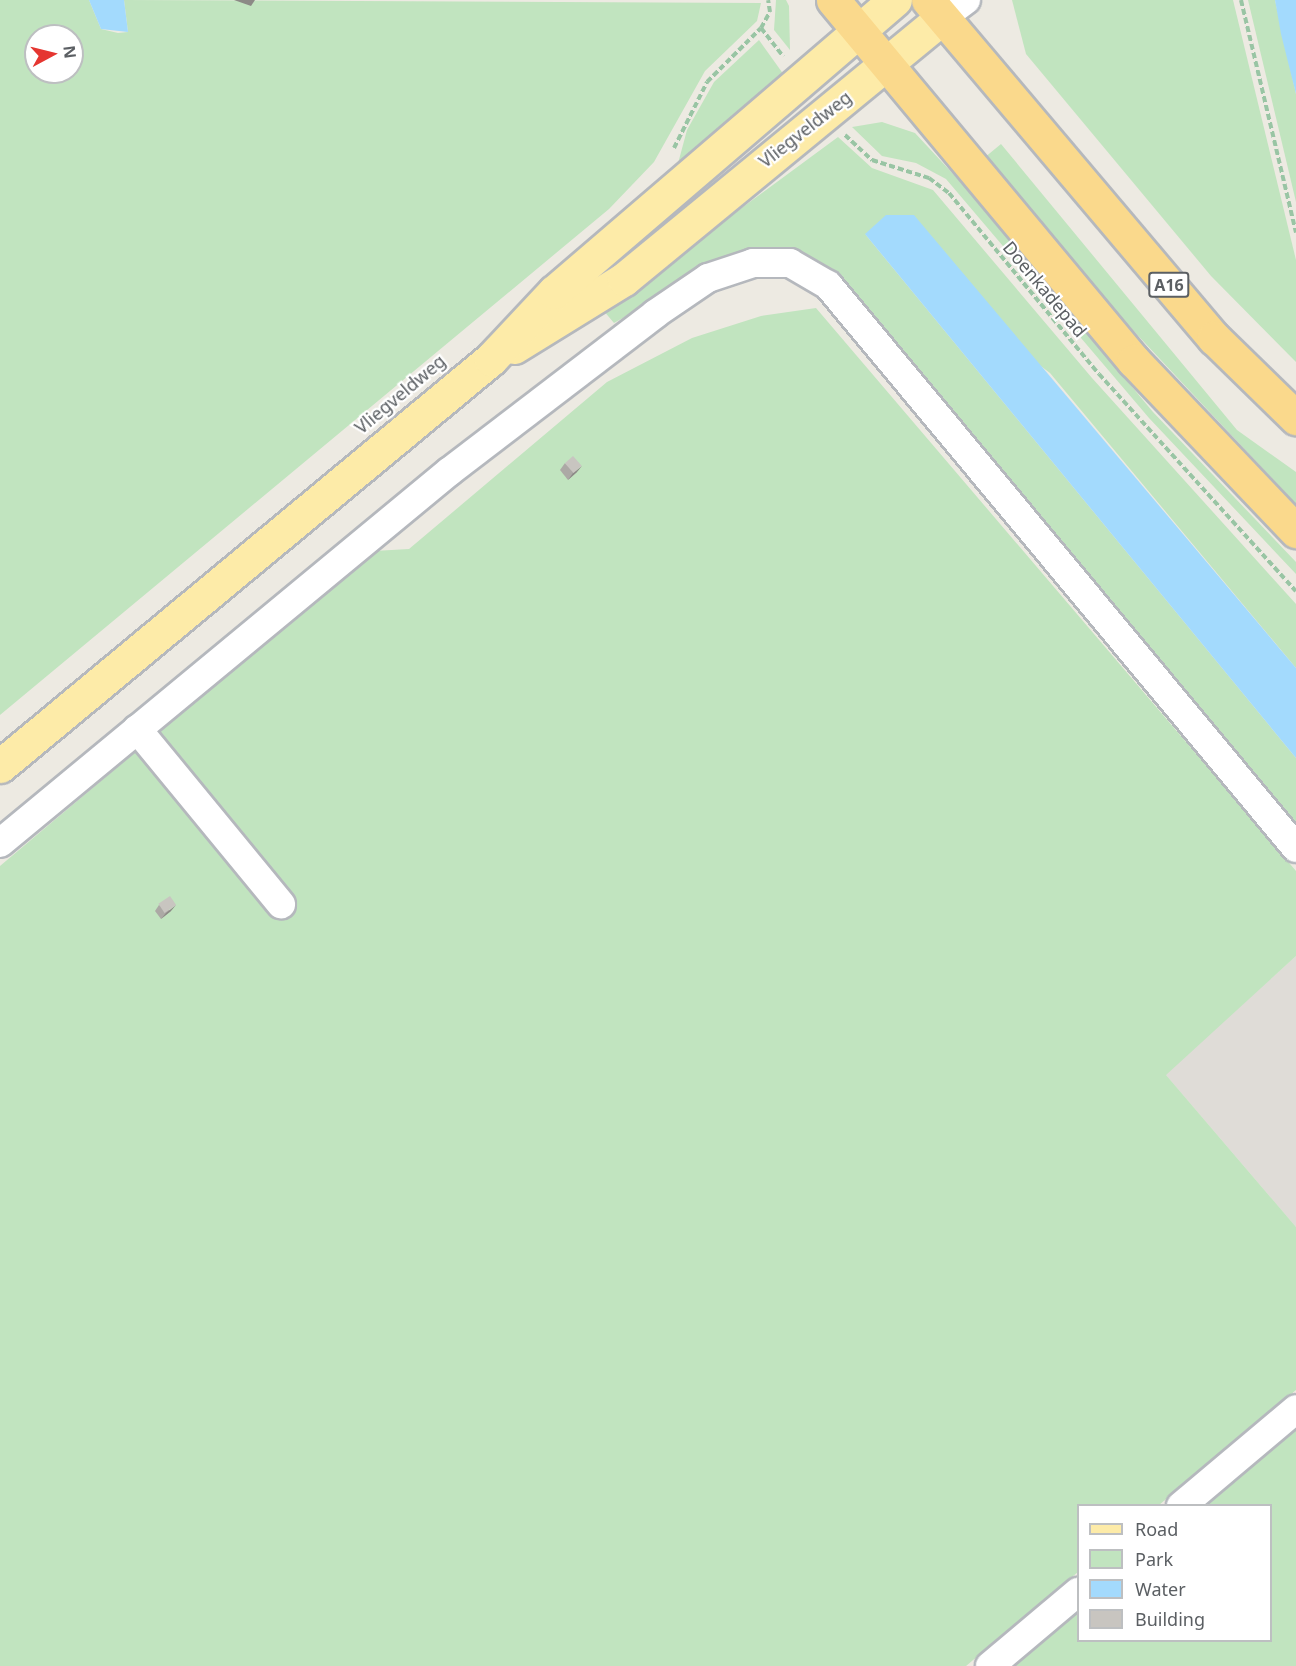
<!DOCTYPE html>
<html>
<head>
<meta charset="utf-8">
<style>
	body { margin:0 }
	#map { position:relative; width:1296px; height:1666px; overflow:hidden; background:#edeae2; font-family:"Noto Sans",sans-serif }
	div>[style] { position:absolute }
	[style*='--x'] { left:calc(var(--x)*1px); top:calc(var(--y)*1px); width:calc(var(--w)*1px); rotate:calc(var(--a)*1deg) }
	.industrial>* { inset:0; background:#dfdcd7 }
	.green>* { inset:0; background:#c1e4bf }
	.water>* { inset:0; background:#a3dafd }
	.path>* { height:4px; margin-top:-2px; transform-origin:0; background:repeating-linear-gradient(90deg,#99c5a4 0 6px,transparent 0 9px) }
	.roads { filter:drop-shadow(2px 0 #b5b8bd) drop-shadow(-2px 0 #b5b8bd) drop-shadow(0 2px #b5b8bd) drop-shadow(0 -2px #b5b8bd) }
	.minor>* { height:28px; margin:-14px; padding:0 14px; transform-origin:14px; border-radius:14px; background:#fff }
	.major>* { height:33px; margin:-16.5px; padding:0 16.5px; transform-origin:16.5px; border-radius:16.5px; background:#fdeba8 }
	.highway>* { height:33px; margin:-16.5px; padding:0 16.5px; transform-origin:16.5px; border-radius:16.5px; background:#fad98c }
	.wall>* { inset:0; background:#aca9a5 }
	.shaded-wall>* { inset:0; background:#8c8a86 }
	.building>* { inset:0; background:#c8c5c0; transform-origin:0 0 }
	span { translate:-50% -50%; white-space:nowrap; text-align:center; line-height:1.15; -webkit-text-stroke:4.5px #fff; paint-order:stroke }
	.shield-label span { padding:2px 4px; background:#fff; border:2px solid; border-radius:4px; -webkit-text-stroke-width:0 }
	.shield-label { font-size:16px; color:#5b5f63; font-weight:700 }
	.street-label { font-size:18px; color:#5b5f63 }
	.legend { position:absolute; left:1077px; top:1504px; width:195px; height:138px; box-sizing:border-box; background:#fff; border:2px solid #bdbfc1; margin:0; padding:8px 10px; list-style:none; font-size:18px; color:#5b5f63 }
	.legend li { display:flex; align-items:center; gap:12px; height:30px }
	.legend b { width:30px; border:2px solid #bdbfc1 }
	.north { position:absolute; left:24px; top:24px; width:60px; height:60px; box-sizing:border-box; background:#fff; border:2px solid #bdbfc1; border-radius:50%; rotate:83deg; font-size:16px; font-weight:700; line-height:24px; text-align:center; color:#5b5f63 }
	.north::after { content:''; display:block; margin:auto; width:21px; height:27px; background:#e53631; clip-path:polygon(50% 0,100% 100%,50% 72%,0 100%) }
</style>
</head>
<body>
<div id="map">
	<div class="industrial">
		<div style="clip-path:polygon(1296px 956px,1296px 1227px,1165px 1074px)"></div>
	</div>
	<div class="green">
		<div style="clip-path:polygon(evenodd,0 0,89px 0,101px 29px,118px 33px,128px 32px,124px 0,761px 3px,757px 21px,705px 71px,654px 162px,609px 209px,0 715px,0 0,36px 36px,72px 36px,72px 72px,36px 72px,36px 36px)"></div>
		<div style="clip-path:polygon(776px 0,786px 0,789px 6px,790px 50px,774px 30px)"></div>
		<div style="clip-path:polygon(1012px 0,1233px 0,1296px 260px,1296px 362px,1211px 276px,1026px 54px)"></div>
		<div style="clip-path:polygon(1248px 0,1275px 0,1296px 94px,1296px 202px)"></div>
		<div style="clip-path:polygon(759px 40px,784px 75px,673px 182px,687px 130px,714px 82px)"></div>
		<div style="clip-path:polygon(882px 122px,915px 133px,968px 190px,1153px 412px,1296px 562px,1296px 574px,1149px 418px,946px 179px,916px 163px,882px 156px,852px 127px)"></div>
		<div style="clip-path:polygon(838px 137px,872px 168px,933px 190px,1092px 378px,1296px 604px,1296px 668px,1050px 373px,865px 234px,1296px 758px,1296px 830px,800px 254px,764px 249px,725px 260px,614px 323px,603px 310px)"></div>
		<div style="clip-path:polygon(1001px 144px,1237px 430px,1296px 472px,1296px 504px,1084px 278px,984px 158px)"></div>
		<div style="clip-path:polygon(816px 308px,1296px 871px,1296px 956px,1166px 1075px,1296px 1227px,1296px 1390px,1159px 1505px,1078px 1506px,1078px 1572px,966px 1666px,0 1666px,0 866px,374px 551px,409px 549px,607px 382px,692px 338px,761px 316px)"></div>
		<div style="clip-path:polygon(1296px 1419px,1296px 1666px,1002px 1666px,1078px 1601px,1078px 1640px,1270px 1640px,1270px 1506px,1193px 1505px)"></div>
	</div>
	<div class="water">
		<div style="clip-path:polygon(89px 0,124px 0,128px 32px,101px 29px)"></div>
		<div style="clip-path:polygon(1275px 0,1296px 0,1296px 94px,1281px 34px)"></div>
		<div style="clip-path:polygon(886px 215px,914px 215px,1296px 668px,1296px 758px,865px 234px)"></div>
	</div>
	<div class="path">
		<div style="--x:1241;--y:0;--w:239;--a:76.7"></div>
		<div style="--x:761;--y:28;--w:36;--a:52"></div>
		<div style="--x:845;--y:135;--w:37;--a:43"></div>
		<div style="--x:872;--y:160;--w:60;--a:17.5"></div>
		<div style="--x:929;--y:178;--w:25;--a:37"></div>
		<div style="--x:949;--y:193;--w:235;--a:50.4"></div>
		<div style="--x:1099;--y:374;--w:293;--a:47.8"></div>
		<div style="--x:674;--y:148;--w:74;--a:-63.4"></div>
		<div style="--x:707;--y:82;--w:76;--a:-45"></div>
		<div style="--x:761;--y:28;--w:18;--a:-61"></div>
		<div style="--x:770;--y:12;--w:12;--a:-99"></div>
	</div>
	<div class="roads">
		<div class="minor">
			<div style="--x:942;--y:18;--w:30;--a:-37"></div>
			<div style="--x:137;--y:729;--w:227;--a:50.6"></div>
			<div style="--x:0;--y:843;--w:584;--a:-39.58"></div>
			<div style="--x:450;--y:471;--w:258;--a:-37.4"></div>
			<div style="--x:655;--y:314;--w:64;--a:-34.2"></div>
			<div style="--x:708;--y:278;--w:47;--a:-18.4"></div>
			<div style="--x:753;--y:263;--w:37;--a:0"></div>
			<div style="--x:790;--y:263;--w:44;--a:30.1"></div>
			<div style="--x:828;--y:285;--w:732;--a:50.26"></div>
			<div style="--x:1181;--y:1506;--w:150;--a:-40.1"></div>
			<div style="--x:990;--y:1666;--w:115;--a:-40.1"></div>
		</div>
		<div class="major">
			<div style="--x:514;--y:347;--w:129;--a:-31.7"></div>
			<div style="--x:624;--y:279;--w:411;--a:-39.4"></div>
			<div style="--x:0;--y:766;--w:638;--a:-39.66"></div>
			<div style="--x:491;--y:359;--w:92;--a:-46.8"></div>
			<div style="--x:554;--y:292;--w:449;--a:-40.6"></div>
		</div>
		<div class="highway">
			<div style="--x:833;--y:0;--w:470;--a:50.2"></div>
			<div style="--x:1134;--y:361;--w:235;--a:46.4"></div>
			<div style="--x:928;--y:0;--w:443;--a:49.8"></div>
			<div style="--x:1214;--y:338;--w:115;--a:44.3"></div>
		</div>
	</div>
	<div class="wall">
		<div style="clip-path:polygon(565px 463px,577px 472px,568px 480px,560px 470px)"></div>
		<div style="clip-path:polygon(159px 905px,171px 911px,161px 919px,155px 911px)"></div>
	</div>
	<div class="shaded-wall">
		<div style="clip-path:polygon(234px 0,255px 0,251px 6px)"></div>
		<div style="clip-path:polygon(582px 466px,577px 472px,568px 480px,573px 473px)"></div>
		<div style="clip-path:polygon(176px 905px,171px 911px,161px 919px,166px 913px)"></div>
	</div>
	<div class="building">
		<div style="left:573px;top:456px;width:13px;height:11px;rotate:48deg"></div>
		<div style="left:170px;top:896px;width:11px;height:14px;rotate:56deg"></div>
	</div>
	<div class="shield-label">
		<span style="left:1169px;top:285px">A16</span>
	</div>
	<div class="street-label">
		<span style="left:805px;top:129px;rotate:-38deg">Vliegveldweg</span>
		<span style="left:1045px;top:289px;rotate:50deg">Doenkadepad</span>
		<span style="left:400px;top:394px;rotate:-40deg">Vliegveldweg</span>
	</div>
	<ul class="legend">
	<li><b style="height:8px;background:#fdeba8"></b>Road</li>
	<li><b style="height:16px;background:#c1e4bf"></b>Park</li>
	<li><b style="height:16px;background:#a3dafd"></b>Water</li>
	<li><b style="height:16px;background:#c8c5c0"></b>Building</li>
	</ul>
	<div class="north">N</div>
</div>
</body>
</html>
